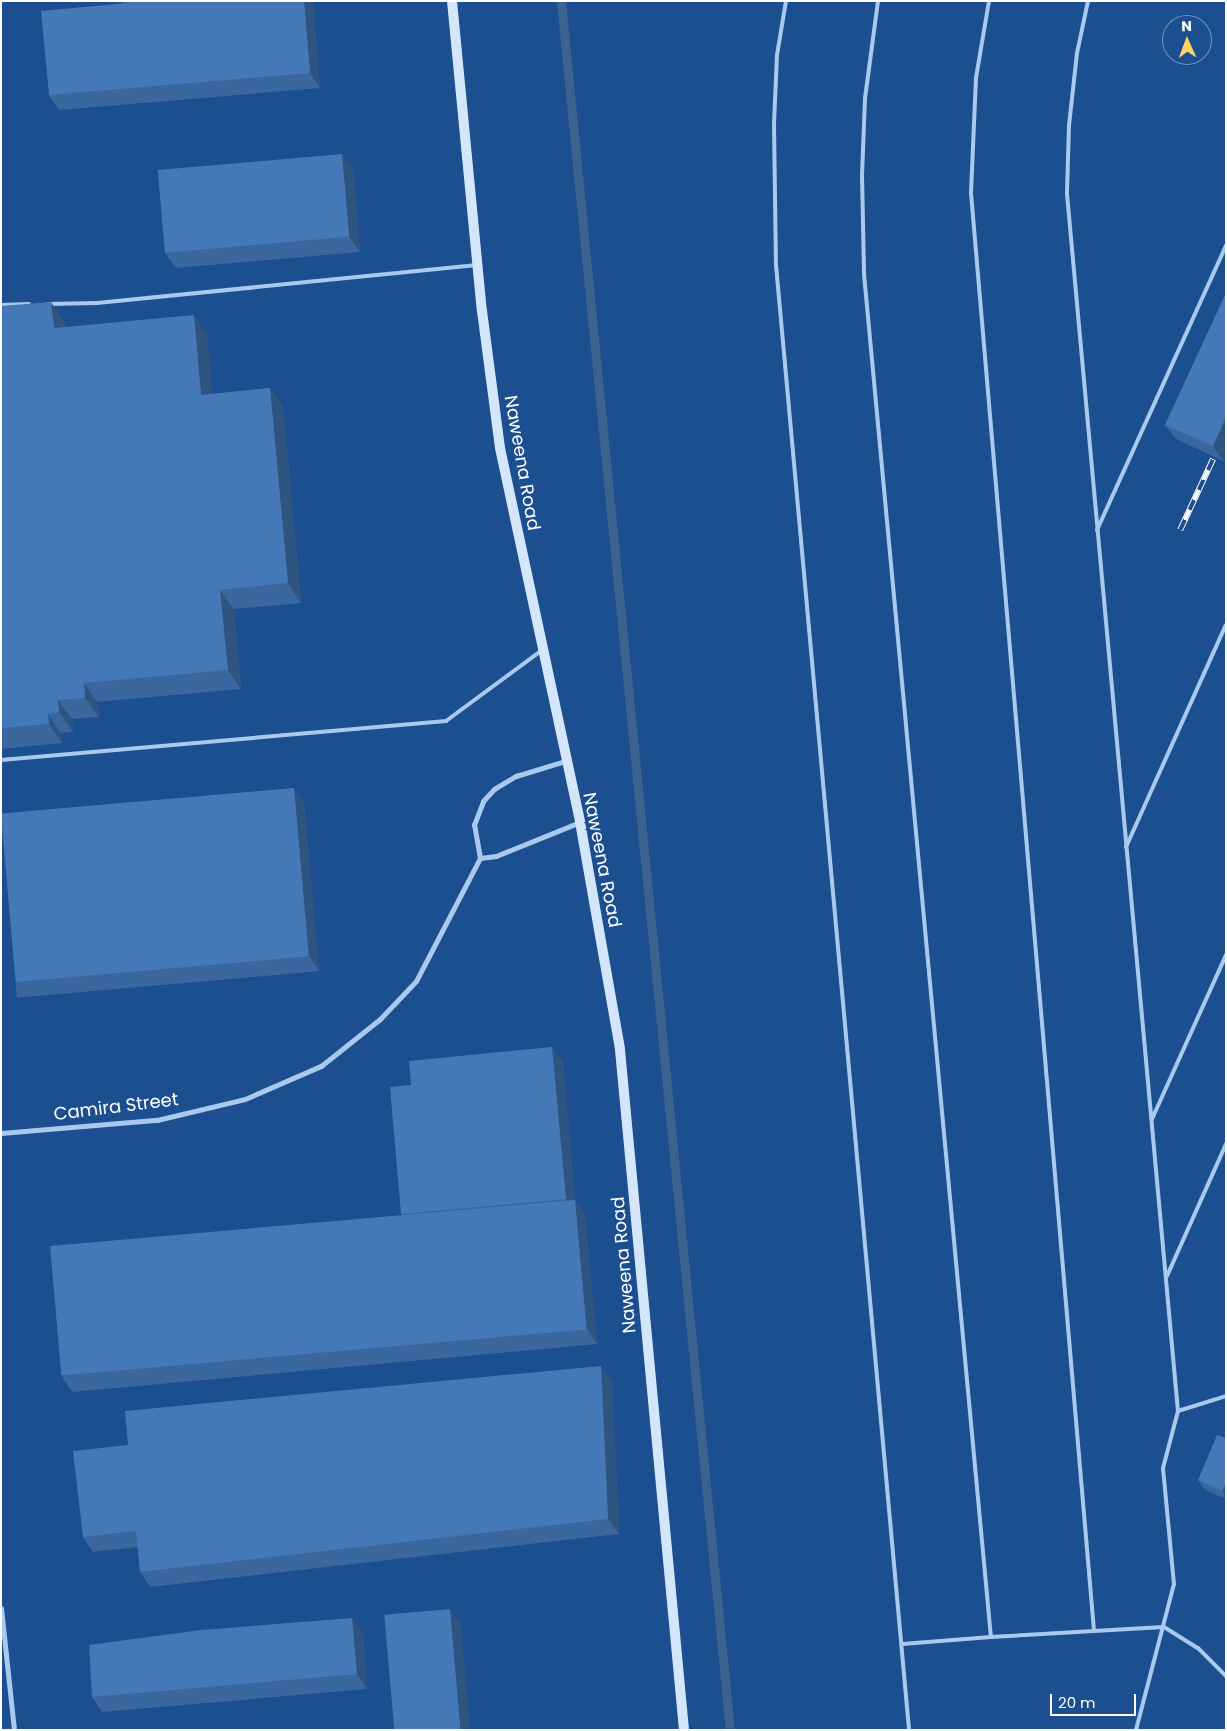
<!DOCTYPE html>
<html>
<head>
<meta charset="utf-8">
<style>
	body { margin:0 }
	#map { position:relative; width:1227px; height:1731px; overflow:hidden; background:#1b4f8f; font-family:Poppins,sans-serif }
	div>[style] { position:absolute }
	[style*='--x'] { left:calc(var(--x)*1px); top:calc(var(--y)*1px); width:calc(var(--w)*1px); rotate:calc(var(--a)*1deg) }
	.stream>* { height:9px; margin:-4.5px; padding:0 4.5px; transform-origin:4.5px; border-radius:4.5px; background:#3c6290 }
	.lane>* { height:4px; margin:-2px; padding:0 2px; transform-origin:2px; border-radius:2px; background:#a9c9ee }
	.street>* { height:5px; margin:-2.5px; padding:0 2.5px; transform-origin:2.5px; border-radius:2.5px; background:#a9c9ee }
	.secondary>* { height:10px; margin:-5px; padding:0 5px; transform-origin:5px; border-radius:5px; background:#d6e6fa }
	.rail>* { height:5.5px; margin-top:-2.75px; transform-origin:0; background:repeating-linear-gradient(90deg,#1b4f8f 0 11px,#fff 0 22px); box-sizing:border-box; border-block:1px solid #fff }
	.wall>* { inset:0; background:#3a679d; transform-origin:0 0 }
	.shaded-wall>* { inset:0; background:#305480 }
	.building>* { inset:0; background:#4478b7; transform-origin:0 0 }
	span { translate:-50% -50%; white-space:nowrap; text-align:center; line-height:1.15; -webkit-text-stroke:4px #1b4f8f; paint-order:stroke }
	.street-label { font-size:18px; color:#fff }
	.frame { position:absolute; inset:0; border:2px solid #fff; pointer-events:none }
	.north { position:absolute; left:1162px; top:15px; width:50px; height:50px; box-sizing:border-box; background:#1b4f8f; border:1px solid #7695bc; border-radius:50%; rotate:358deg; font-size:14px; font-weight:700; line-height:20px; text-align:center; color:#fff }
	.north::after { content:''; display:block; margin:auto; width:18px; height:22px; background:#ffd166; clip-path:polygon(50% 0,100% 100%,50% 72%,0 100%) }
	.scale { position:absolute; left:1050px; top:1694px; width:86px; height:22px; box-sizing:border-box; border:2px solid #fff; border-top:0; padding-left:6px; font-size:15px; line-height:18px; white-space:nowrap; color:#fff; -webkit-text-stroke:4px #1b4f8f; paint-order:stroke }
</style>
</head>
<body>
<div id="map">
	<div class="stream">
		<div style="--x:561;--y:1;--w:1737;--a:84.42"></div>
	</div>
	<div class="lane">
		<div style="--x:786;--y:1;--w:55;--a:99.5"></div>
		<div style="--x:777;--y:55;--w:69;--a:92.5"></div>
		<div style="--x:774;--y:124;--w:141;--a:89.2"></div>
		<div style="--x:776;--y:265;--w:1471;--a:84.81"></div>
		<div style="--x:878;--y:1;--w:98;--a:97.6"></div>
		<div style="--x:865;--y:98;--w:77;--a:92.2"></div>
		<div style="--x:862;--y:175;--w:99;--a:88.8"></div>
		<div style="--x:864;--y:274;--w:1369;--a:84.68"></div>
		<div style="--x:991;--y:1637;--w:89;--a:175.5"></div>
		<div style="--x:989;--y:1;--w:78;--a:99.6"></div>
		<div style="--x:976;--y:78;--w:115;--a:92.5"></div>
		<div style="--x:971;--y:193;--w:1442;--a:85.11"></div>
		<div style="--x:1088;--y:1;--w:53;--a:101.9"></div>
		<div style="--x:1077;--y:53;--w:72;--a:96.3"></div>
		<div style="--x:1069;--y:125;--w:69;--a:91.7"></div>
		<div style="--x:1067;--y:194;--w:1222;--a:84.79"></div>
		<div style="--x:1178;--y:1411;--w:59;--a:104.7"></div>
		<div style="--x:1163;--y:1468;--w:117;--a:84.6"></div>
		<div style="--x:1174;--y:1584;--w:151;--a:104.6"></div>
		<div style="--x:48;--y:304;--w:49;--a:-1.2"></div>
		<div style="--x:97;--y:303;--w:382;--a:-5.7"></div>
		<div style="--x:1;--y:305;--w:28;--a:-2"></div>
		<div style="--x:1097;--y:530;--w:312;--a:-65.6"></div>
		<div style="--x:1;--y:760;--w:447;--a:-5"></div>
		<div style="--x:446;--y:721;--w:118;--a:-36.4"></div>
		<div style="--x:1126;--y:847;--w:243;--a:-65.8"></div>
		<div style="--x:1152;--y:1119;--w:180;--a:-65.7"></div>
		<div style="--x:1167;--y:1276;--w:145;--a:-65.9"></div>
		<div style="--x:1178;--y:1411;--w:50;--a:-17.4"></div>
		<div style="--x:991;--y:1637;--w:173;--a:-3.3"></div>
		<div style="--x:1164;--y:1627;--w:40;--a:32"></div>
		<div style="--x:1198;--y:1648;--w:40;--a:45"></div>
	</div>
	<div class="street">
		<div style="--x:480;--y:858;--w:16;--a:-7"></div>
		<div style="--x:496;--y:856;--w:91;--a:-22"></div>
		<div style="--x:1;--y:1133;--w:157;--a:-4.8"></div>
		<div style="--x:157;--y:1120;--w:90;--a:-13.4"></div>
		<div style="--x:245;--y:1099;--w:83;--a:-23.5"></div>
		<div style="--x:321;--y:1066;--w:75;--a:-38.5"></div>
		<div style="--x:380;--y:1019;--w:52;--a:-46.5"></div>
		<div style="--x:416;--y:981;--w:139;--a:-62.5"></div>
		<div style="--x:480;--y:858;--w:34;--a:-100"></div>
		<div style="--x:474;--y:825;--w:26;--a:-69"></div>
		<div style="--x:483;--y:801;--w:16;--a:-47"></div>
		<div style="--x:494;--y:789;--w:26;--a:-31"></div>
		<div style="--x:516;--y:776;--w:51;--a:-17"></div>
		<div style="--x:1;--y:1608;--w:123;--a:83.9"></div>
	</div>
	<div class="secondary">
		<div style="--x:452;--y:1;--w:311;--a:84.5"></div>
		<div style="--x:482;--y:311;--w:138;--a:82.5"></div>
		<div style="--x:500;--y:448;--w:382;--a:77.9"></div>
		<div style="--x:580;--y:822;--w:231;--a:80"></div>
		<div style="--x:620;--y:1050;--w:683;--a:84.62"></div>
	</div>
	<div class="rail">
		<div style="--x:1180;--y:530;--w:78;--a:-65.1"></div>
	</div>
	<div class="wall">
		<div style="clip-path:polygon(122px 1px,312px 1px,313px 3px,320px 88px,59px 110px,49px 95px,123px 4px)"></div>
		<div style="clip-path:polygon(353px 169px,360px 252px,176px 268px,165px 253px)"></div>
		<div style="clip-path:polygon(1226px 293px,1226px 455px,1223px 461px,1176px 439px,1165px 425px)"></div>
		<div style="clip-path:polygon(1px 306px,64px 321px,65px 327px,207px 334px,212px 394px,270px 388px,283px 408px,301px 603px,234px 609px,241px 689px,97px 702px,99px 717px,72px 719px,73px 732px,61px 733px,62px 743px,1px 749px)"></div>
		<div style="left:304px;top:803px;width:169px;height:303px;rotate:85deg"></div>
		<div style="clip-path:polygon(563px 1062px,575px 1200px,585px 1215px,597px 1344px,72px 1392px,62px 1377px,402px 1216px,401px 1214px,411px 1085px)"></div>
		<div style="clip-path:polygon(612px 1381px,619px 1534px,150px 1587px,140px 1572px,138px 1547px,93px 1552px,83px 1537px,128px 1445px)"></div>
		<div style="clip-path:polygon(1226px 1438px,1226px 1499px,1205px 1490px,1198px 1480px)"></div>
		<div style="clip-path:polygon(352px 1618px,363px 1633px,367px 1689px,102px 1712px,92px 1697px)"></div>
	</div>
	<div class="shaded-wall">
		<div style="clip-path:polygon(304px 1px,312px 1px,313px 3px,320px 88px,310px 73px)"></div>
		<div style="clip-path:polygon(342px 154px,353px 169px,360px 252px,349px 237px)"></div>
		<div style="clip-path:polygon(51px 302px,64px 321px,67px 347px,54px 328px)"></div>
		<div style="clip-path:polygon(194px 315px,207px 334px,214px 414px,201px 395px)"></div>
		<div style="clip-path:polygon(270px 388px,283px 408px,301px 603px,288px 583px)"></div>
		<div style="clip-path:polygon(1226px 417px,1226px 455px,1223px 461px,1213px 446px)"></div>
		<div style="clip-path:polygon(220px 590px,234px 609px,241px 689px,228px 670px)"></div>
		<div style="clip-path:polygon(84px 683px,97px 702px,99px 717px,85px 698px)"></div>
		<div style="clip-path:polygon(58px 700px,72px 719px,73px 732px,59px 712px)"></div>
		<div style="clip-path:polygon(48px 714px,61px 733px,62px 743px,49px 724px)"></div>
		<div style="clip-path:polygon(294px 788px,304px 803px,319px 971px,309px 956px)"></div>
		<div style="clip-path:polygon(552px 1047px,563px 1062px,575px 1200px,585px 1215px,597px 1344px,587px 1329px,576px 1214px,566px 1199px)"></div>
		<div style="clip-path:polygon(601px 1366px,612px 1381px,619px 1534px,608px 1519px)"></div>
		<div style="clip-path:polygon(1226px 1483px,1226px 1496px,1222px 1491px)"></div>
		<div style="clip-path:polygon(450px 1609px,461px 1624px,470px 1730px,461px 1730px)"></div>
		<div style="clip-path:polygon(352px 1618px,363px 1633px,367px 1689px,357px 1674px)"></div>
	</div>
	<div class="building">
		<div style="clip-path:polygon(149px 1px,304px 1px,310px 73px,49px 95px,41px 11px)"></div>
		<div style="left:342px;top:154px;width:83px;height:185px;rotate:85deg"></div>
		<div style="clip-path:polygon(1226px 293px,1226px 417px,1213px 446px,1165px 425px)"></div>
		<div style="clip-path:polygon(51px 302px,54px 328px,194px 315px,201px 395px,270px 388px,288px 583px,220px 590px,228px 670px,84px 683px,85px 698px,58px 700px,59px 712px,48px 714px,49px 724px,1px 728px,1px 306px)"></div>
		<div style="left:294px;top:788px;width:169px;height:294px;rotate:85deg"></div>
		<div style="clip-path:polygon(552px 1047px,566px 1199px,401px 1214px,390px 1087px,411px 1085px,409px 1061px)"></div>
		<div style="left:575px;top:1200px;width:130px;height:527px;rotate:85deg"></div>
		<div style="clip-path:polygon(601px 1366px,608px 1519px,140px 1572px,136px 1531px,83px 1537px,73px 1451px,128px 1445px,125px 1411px)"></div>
		<div style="clip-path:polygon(1217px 1435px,1226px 1438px,1226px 1483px,1222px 1491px,1198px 1480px)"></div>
		<div style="left:450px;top:1609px;width:121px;height:66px;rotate:85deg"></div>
		<div style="clip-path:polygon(352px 1618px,357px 1674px,92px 1697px,89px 1645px,201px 1630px)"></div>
	</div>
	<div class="street-label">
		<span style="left:522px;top:463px;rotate:80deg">Naweena Road</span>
		<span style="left:602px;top:860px;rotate:79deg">Naweena Road</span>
		<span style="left:116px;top:1107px;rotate:-7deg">Camira Street</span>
		<span style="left:624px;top:1265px;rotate:-95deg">Naweena Road</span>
	</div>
	<div class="frame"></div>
	<div class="north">N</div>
	<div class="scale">20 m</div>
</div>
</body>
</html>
